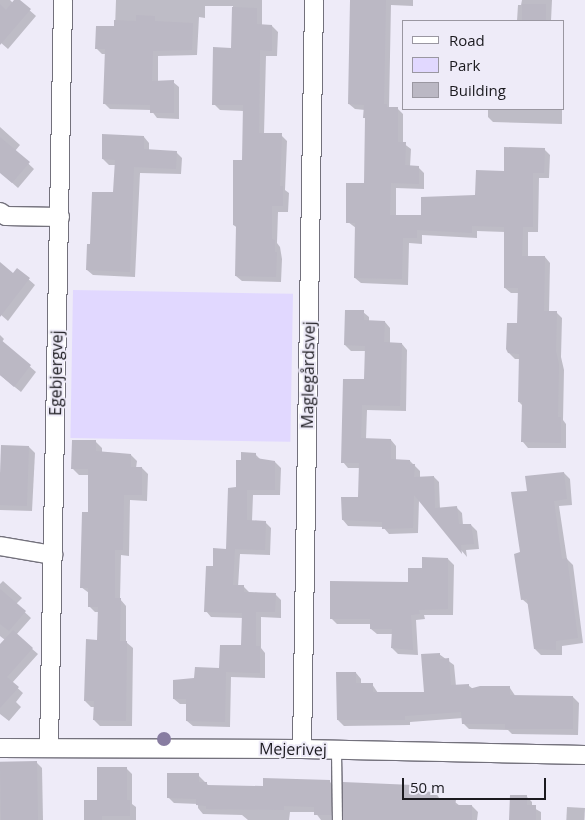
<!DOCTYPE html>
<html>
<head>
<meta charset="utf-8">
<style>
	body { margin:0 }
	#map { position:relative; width:585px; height:820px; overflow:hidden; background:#eeebf8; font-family:"Open Sans",sans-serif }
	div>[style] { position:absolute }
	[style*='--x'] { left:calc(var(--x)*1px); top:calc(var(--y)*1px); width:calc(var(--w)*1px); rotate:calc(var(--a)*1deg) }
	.green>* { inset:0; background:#e1d8ff; transform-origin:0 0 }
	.shadow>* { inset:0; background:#0003; transform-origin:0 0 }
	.building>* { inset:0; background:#bbb8c4; transform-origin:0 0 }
	.roads { filter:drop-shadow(1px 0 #73717c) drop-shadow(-1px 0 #73717c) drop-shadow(0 1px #73717c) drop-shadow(0 -1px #73717c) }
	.service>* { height:9px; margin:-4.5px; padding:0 4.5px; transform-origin:4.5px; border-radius:4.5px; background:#fff }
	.minor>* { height:18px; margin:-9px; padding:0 9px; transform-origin:9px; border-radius:9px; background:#fff }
	.trees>* { width:14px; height:14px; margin:-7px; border-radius:50%; background:#887da1 }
	span { translate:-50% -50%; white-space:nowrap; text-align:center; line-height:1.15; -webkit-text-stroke:4px #eeebf8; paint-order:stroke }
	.street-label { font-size:16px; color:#1b1a1f }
	.legend { position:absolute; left:402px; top:20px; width:162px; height:90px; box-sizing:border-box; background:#eeebf8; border:1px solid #9a97a1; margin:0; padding:6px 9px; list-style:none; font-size:15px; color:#1b1a1f }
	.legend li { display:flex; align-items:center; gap:10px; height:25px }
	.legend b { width:25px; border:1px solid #9a97a1 }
	.scale { position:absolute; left:402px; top:778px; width:144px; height:22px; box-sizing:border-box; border:2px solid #1b1a1f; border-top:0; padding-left:6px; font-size:15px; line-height:18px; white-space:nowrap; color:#1b1a1f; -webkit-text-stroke:4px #eeebf8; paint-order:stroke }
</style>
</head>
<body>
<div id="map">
	<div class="green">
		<div style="left:73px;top:290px;width:220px;height:148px;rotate:1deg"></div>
	</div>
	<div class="shadow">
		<div style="clip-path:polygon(0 0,10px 0,13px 3px,18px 0,36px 16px,8px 49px,0 42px)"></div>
		<div style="clip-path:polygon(116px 0,262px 0,262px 26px,272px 26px,278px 32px,277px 56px,266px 56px,264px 134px,281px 135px,287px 141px,285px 190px,289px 193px,288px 212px,278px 212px,277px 243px,280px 247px,282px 259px,281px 282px,242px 281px,236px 276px,238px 229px,234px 225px,243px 161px,244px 111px,220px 110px,214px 104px,232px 49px,233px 6px,205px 6px,205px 18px,199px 17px,197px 55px,158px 56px,158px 82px,173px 82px,179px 87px,179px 119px,157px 118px,151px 110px,110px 109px,104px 103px,106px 54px,102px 54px,96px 48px,115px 28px)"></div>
		<div style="clip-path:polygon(351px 0,413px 0,413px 6px,391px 5px,389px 108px,397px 108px,403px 114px,403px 143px,411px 149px,410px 167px,418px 167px,424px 173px,424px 189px,396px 188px,396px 216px,422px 217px,476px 196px,505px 172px,544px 149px,550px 155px,549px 178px,539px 178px,538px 232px,528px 232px,528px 257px,545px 257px,550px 263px,549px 312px,556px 312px,562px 318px,561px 357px,564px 370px,563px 420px,566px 424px,566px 448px,528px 448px,523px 442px,523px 406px,519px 402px,520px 359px,515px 359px,509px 353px,518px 324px,519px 293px,511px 293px,505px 288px,505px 232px,477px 231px,477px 238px,422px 235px,422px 244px,409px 243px,408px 285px,361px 283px,355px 278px,356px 228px,348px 222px,365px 185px,367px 119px,365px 110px,355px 109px,349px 104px)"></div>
		<div style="clip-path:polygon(522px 0,552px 0,551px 21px,517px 21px,518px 5px,521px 5px)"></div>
		<div style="clip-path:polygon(488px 109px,562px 109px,562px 124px,493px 122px,488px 117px)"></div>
		<div style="clip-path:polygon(0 127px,20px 145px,15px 151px,34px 169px,18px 188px,0 172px)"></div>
		<div style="clip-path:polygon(144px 137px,149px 143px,149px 151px,176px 152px,182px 158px,181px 174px,140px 173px,135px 277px,93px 275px,87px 270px,91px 245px,114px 194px,116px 165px,109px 165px,103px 159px)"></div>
		<div style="clip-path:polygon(0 263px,13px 275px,18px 270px,35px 285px,8px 321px,0 314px)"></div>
		<div style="clip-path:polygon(363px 312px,369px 317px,369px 322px,385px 322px,390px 328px,390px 344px,402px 344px,407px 350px,406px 411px,367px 410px,366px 439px,391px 440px,396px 446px,396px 460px,410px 461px,420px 471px,420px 478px,434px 477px,439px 482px,440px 509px,456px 507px,462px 513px,463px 525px,471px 525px,477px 531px,479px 549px,466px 550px,467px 557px,419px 500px,418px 533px,389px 534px,383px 527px,348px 526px,343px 520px,359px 498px,360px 468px,348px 468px,343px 462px,365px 380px,366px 351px,351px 351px,345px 345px)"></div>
		<div style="clip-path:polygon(0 335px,4px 339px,2px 342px,36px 372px,21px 392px,0 375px)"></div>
		<div style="clip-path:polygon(96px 442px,102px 448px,102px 452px,131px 455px,137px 461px,136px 468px,142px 468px,148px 474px,147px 501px,130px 500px,129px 556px,121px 555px,120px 599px,126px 606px,126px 642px,133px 648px,132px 726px,100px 726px,94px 720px,95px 707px,91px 707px,85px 701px,98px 641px,99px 612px,95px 612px,89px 606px,89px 593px,81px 587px,89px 513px,89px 475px,79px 475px,73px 469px)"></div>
		<div style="clip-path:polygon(29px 447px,35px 453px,32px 511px,0 510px,0 477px)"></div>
		<div style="clip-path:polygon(255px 454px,261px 460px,275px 462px,281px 468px,280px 495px,253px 495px,252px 521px,265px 522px,271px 528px,270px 555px,240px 554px,238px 587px,244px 587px,249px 592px,276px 595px,281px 600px,281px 618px,261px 617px,261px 648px,265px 653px,265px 678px,231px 677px,230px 727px,193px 726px,187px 721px,187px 704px,180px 704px,174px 699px,196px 679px,220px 669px,242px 647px,243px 618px,211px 617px,206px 611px,214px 567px,227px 550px,242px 462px)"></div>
		<div style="clip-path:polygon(564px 473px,570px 479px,572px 505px,559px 506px,567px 559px,573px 565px,583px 643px,562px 646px,562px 655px,541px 655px,535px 649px,529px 605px,522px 599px,521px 553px,528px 492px)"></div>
		<div style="clip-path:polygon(448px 559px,454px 565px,453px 615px,424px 615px,425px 619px,416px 620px,418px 655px,398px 654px,392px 648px,393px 634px,377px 634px,371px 629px,371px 624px,337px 624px,331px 618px,409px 583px,423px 569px)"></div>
		<div style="clip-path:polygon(3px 581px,22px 598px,16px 604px,31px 618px,16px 635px,38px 654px,12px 683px,23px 693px,16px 702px,21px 707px,9px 721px,0 714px,0 646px,5px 640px,0 636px,0 584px)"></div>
		<div style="clip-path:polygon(439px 654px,454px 665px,456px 686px,468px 685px,473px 689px,510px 688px,516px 697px,573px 697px,579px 703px,578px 735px,512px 734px,508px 730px,469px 729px,463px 723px,463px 718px,410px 722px,410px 725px,344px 726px,338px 720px,356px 673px,361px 679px,361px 684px,372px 684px,378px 693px,425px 693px)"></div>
		<div style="clip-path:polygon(36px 762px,42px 768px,43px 820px,0 820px,0 763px)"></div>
		<div style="clip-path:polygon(126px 768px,132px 774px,132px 804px,136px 807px,136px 820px,85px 820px)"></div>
		<div style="clip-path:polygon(198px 775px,209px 786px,264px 787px,330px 782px,336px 788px,336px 820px,321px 820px,315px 812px,290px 812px,289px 820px,248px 820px,242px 815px,203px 814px,198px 808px,198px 804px,174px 803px,168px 797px)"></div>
		<div style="clip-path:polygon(413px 786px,418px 792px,436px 793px,441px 801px,455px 802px,460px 806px,472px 806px,478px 812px,477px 820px,344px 820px)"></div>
		<div style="clip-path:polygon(527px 797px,532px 802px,532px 807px,541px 812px,541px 820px,511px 820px)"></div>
		<div style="left:567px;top:807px;width:18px;height:13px;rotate:3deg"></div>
	</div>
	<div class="building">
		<div style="clip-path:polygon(14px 0,20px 0,31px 9px,0 45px,0 4px,6px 10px)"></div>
		<div style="clip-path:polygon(350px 0,386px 0,384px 104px,387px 104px,387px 107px,398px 107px,398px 142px,406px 142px,405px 165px,419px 166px,419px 184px,391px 183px,390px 215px,421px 215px,421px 197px,475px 195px,476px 170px,504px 171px,504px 147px,545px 148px,544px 173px,533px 173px,533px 227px,523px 227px,522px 256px,545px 256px,544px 311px,557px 311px,556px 351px,559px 364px,558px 417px,561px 417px,561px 443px,521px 442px,522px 402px,518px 402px,519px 354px,508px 353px,506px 349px,507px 323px,517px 323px,518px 288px,504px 288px,504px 227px,472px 226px,472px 233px,417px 230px,417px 238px,403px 238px,402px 279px,354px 278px,355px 223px,346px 223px,346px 183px,364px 183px,365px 118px,363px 118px,364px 105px,348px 104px)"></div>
		<div style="left:522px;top:4px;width:24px;height:17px"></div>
		<div style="clip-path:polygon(232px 7px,257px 8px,257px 24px,272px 25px,272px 51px,260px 50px,259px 133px,282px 133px,280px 186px,283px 186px,283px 206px,272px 206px,272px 239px,275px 240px,275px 252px,277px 252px,276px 277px,235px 276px,236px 226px,233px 225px,233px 160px,242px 160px,243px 105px,212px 105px,213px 47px,231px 48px)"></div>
		<div style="clip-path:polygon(136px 15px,155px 16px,155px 21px,193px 23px,192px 50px,153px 51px,152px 81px,174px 80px,174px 113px,150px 113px,150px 105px,103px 104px,105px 49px,95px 49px,96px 26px,114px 26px,114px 20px,136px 21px)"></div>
		<div style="clip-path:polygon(102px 134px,144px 136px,144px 149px,177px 151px,176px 169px,134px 167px,130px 272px,86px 270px,87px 244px,90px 244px,92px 192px,113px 192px,115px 160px,102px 159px)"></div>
		<div style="clip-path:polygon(0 137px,30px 162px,12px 183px,0 173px)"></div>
		<div style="clip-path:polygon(0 262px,13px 273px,17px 268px,30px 278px,0 317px)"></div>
		<div style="clip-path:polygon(345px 310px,364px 310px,364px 320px,385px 321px,384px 342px,402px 343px,400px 406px,362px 405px,361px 438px,391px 439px,391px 459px,410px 460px,410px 464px,415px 464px,414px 477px,434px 476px,435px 508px,457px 506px,459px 524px,471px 524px,474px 544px,461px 545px,462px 554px,414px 495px,413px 528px,382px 529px,382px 522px,342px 520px,341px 497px,358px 497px,359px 463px,341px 463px,343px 379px,364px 379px,365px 346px,344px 345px)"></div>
		<div style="clip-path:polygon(0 339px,31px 365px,14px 387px,0 375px)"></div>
		<div style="clip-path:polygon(72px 440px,96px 440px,96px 451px,131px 454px,131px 467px,142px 467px,142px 495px,124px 495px,123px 550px,115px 550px,115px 598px,121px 598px,120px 641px,127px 641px,126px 721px,93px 720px,94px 701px,84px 701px,86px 639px,97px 640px,98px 607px,88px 607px,88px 588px,80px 588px,82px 512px,88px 512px,88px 469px,71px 469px)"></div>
		<div style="left:1px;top:445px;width:28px;height:60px;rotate:2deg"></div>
		<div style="clip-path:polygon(241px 452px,256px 453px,256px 458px,275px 461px,275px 490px,247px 490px,247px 520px,266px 521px,265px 550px,235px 549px,233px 585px,244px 585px,244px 592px,276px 593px,275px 612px,256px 612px,256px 646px,260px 646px,260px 673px,226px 672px,225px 722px,186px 721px,186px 699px,173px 699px,173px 680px,194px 678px,195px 667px,219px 668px,220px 645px,241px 645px,242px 613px,204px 612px,206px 566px,213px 566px,213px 548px,226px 549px,228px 488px,236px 487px,236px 460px,241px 460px)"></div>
		<div style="clip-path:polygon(564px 472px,567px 499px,554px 501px,562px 559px,567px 558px,578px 638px,556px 641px,556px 650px,534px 649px,527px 599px,521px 600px,514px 554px,520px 552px,511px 492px,527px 491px,525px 476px)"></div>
		<div style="clip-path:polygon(422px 557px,448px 558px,448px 609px,419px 610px,420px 614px,411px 615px,413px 650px,391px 648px,392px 629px,370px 629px,370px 619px,330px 619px,330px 581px,408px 582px,408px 568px,422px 568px)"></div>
		<div style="clip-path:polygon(0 589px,26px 611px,9px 631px,0 624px)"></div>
		<div style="clip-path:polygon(13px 630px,33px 648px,7px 677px,19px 687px,0 708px,0 644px)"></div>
		<div style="clip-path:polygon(440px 653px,440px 659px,449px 658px,451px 685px,469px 684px,469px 689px,480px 686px,510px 686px,510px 695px,573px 696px,573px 729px,505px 729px,505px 724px,462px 724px,461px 712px,405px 716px,405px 720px,337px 720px,336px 672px,356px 672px,356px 683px,373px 683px,373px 692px,424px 692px,421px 654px)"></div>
		<div style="left:37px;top:761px;width:59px;height:37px;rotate:89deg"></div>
		<div style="clip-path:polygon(97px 767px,127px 767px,127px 800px,130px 800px,130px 816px,102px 816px,102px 820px,84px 820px,84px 800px,97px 800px)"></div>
		<div style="clip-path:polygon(167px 773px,199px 773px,199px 782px,207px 782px,207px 785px,263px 786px,263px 778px,330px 780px,331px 815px,314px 815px,314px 807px,284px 806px,284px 810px,206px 809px,206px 806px,196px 805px,196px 799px,167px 798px)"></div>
		<div style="clip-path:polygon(343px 782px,413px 785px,413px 791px,436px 792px,436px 800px,456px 800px,455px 805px,472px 805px,472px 820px,343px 820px)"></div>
		<div style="clip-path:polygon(510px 795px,527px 795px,527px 805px,536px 805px,536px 820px,509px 820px)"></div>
	</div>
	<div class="roads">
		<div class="service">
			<div style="--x:336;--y:750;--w:70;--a:89.2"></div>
		</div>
		<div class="minor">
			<div style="--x:0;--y:212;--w:7;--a:34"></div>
			<div style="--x:6;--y:216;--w:54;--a:1.1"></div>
			<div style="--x:0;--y:546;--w:54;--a:9.6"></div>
			<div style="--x:49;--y:746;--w:746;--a:-88.92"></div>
			<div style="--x:0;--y:748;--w:302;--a:0.2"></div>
			<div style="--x:302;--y:749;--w:283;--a:1.2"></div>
			<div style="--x:302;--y:749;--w:749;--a:-89.08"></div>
		</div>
	</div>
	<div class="trees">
		<div style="left:164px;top:739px"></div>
	</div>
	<div class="street-label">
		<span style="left:56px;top:373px;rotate:-89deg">Egebjergvej</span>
		<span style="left:308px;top:375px;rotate:-89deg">Maglegårdsvej</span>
		<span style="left:293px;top:749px;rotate:1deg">Mejerivej</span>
	</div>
	<ul class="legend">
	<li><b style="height:6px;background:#fff"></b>Road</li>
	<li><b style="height:14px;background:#e1d8ff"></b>Park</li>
	<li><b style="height:14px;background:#bbb8c4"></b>Building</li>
	</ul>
	<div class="scale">50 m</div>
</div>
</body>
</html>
